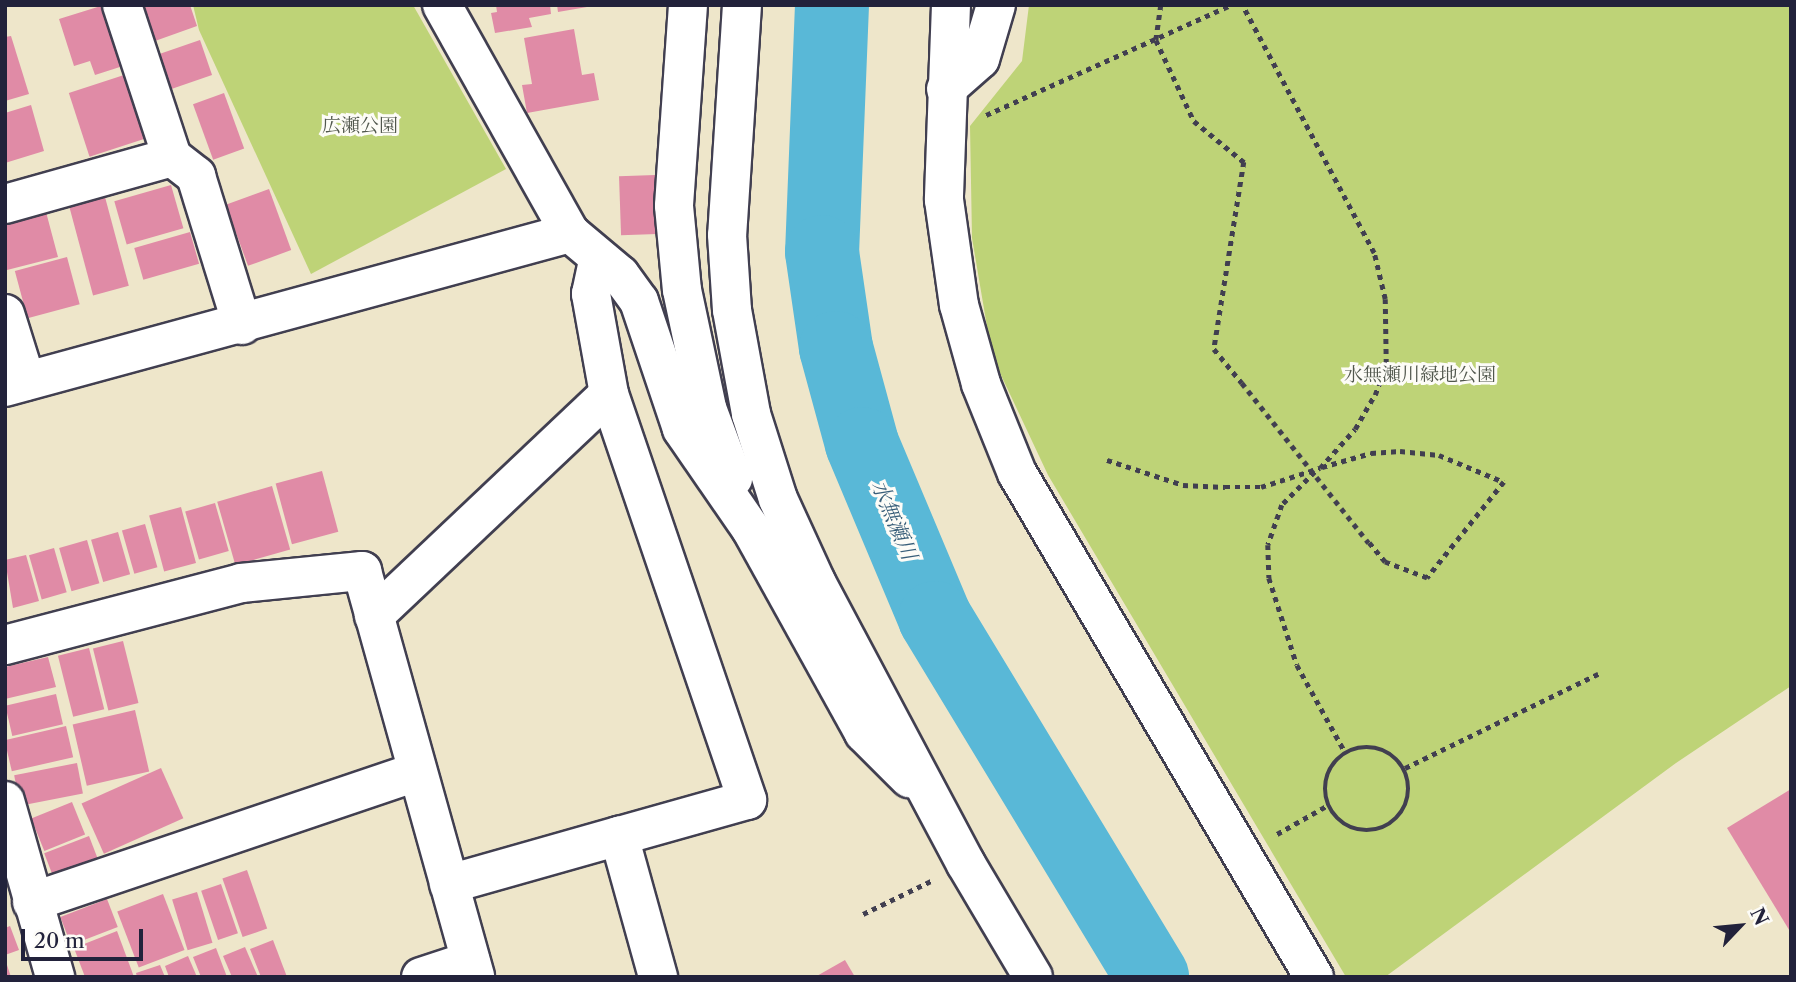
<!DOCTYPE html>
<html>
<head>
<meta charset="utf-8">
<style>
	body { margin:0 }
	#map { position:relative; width:1796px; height:982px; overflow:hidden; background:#eee6ca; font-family:"Libre Caslon Text","Noto Serif JP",serif }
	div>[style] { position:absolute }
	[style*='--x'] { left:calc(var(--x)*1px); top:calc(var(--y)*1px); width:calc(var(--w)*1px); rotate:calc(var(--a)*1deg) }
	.green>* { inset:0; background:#bed377 }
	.river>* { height:74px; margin:-37px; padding:0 37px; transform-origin:37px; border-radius:37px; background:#59b8d7 }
	.building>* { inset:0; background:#e08ba6; transform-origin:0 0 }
	.path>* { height:4.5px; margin-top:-2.25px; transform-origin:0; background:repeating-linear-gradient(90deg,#413f50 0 5px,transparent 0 10px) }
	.path>.ring { margin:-2.25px; padding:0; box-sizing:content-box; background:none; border:4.5px solid #413f50; border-radius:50% }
	.roads { filter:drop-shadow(2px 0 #413f50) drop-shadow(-2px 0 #413f50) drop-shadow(0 2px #413f50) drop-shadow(0 -2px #413f50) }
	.minor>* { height:38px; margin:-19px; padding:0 19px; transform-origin:19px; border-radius:19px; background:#fff }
	.tertiary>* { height:38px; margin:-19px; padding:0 19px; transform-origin:19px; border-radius:19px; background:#fff }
	.path-bridge>* { height:4.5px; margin-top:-2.25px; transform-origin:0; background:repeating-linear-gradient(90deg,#413f50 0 5px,transparent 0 10px) }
	span { translate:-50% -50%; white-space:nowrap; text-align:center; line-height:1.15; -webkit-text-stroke:6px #fdfcf7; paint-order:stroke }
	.park-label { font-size:19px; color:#51574d }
	.water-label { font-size:21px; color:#385e79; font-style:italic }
	.frame { position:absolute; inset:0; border:7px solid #22223b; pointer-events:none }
	.north { position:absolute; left:1705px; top:891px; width:70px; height:70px; -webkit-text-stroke:5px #fdfcf7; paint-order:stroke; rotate:64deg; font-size:19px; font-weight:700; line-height:28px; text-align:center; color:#22223b }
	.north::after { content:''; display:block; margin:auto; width:24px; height:32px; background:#22223b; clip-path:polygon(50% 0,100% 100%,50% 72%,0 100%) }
	.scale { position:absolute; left:21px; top:929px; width:122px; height:32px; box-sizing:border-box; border:4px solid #22223b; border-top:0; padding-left:9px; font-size:21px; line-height:24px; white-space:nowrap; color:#22223b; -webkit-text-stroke:5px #fdfcf7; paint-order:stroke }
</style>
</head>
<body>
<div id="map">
	<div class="green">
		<div style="clip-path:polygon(193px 5px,413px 5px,506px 169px,311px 274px,199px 30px)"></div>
		<div style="clip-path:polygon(1029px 5px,1791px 5px,1791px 686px,1676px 763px,1385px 977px,1346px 977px,1048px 475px,992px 356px,972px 238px,970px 126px,1022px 61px)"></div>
	</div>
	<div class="river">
		<div style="--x:832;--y:5;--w:247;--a:92.3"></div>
		<div style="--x:822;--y:252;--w:97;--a:81.7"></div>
		<div style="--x:836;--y:348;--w:99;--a:74.8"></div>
		<div style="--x:862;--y:444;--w:189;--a:67.2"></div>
		<div style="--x:935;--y:618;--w:419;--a:58.8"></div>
	</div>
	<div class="building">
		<div style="clip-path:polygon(104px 5px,123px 66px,95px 75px,90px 61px,74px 66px,59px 19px)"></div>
		<div style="clip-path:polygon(143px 5px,190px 5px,197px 26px,155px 41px)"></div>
		<div style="clip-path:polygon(496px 5px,550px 5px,551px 14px,529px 18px,532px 27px,495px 33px,491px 13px,497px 12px)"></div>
		<div style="clip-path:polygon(557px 5px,587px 5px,587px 7px,558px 12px)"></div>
		<div style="clip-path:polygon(574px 29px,582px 75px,594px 73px,599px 100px,527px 113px,522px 85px,532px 84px,524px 38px)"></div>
		<div style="clip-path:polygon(11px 36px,29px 94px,5px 101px,5px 37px)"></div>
		<div style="left:200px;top:40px;width:37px;height:46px;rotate:71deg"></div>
		<div style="left:124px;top:75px;width:67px;height:58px;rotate:72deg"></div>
		<div style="left:224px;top:93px;width:59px;height:33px;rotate:70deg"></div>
		<div style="clip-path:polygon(31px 105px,44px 151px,5px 163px,5px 113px)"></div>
		<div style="left:655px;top:175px;width:59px;height:36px;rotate:88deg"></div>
		<div style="left:171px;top:185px;width:45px;height:59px;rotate:74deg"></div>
		<div style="left:269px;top:189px;width:65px;height:46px;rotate:70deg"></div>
		<div style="left:105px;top:197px;width:92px;height:37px;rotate:75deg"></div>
		<div style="clip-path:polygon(46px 212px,58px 257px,7px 270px,6px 222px)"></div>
		<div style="left:190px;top:232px;width:33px;height:58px;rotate:74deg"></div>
		<div style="left:67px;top:257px;width:49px;height:54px;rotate:75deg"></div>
		<div style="left:322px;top:471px;width:63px;height:48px;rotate:75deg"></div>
		<div style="left:272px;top:486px;width:66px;height:57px;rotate:74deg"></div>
		<div style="left:215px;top:503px;width:50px;height:31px;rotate:74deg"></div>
		<div style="left:181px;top:507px;width:58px;height:33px;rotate:75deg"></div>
		<div style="left:145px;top:524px;width:45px;height:24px;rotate:74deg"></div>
		<div style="left:118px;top:532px;width:44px;height:28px;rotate:74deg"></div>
		<div style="left:87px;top:540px;width:45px;height:29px;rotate:74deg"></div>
		<div style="left:54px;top:548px;width:46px;height:26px;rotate:74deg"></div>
		<div style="clip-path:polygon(26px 555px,39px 601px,13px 608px,5px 560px)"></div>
		<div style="left:123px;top:641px;width:64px;height:31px;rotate:76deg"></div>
		<div style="left:89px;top:648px;width:63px;height:32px;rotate:76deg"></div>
		<div style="clip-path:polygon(48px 657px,56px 687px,5px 699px,5px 667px)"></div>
		<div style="left:56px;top:694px;width:31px;height:52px;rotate:77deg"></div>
		<div style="left:135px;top:710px;width:63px;height:64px;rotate:77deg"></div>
		<div style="left:66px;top:726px;width:32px;height:63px;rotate:77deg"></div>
		<div style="left:77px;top:763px;width:31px;height:64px;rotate:79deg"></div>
		<div style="left:161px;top:768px;width:55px;height:87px;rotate:66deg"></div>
		<div style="clip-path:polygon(1791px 789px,1791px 933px,1727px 828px)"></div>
		<div style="left:72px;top:802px;width:35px;height:44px;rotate:68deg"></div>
		<div style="left:89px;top:836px;width:30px;height:48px;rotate:69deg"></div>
		<div style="left:247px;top:870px;width:62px;height:26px;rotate:71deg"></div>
		<div style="left:221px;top:884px;width:52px;height:21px;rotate:71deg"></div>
		<div style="left:197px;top:892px;width:53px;height:26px;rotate:73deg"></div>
		<div style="left:163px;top:894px;width:60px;height:49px;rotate:69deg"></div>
		<div style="left:107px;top:899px;width:30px;height:50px;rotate:69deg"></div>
		<div style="clip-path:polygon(10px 926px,19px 950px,5px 955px,5px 928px)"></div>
		<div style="clip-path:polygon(117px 931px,134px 977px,85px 977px,74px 948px)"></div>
		<div style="clip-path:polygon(273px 940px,287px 977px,261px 977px,250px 949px)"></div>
		<div style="clip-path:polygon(245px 947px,258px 977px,232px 977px,223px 956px)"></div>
		<div style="clip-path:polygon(216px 948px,227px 977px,201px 977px,193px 957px)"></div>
		<div style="clip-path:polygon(188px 956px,197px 977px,169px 977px,165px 966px)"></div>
		<div style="clip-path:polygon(845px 960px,855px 977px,815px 977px)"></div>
		<div style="clip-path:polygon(5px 962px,6px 962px,11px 977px,5px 977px)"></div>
		<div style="clip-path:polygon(160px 965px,165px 977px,137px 977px,136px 973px)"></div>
	</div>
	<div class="path">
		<div style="--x:1161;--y:5;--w:35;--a:98"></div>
		<div style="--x:1156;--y:40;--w:89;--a:64.9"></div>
		<div style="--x:1194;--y:121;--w:65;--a:39.4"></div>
		<div style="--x:1244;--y:162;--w:189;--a:99.1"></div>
		<div style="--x:1214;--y:349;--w:44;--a:50.5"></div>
		<div style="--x:986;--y:115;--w:269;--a:-24.2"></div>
		<div style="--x:1107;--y:460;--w:80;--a:18.2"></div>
		<div style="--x:1183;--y:485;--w:42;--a:2.7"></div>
		<div style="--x:1225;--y:487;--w:36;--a:0"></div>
		<div style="--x:1261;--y:487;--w:62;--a:-17.9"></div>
		<div style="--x:1320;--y:468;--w:52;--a:-48.1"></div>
		<div style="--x:1355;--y:429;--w:39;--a:-60"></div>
		<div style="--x:1375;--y:395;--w:33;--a:-70"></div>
		<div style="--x:1386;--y:364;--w:65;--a:-90.9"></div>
		<div style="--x:1385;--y:299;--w:47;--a:-103.4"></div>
		<div style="--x:1374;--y:253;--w:281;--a:-118"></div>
		<div style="--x:1322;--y:467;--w:51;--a:-15.9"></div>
		<div style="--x:1371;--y:453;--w:29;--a:-4"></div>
		<div style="--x:1400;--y:451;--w:39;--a:6"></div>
		<div style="--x:1439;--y:455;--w:70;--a:22.6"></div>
		<div style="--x:1504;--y:482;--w:123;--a:128.7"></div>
		<div style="--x:1427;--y:578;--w:45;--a:-159.1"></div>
		<div style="--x:1385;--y:562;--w:25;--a:-130"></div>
		<div style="--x:1315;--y:472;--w:47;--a:135"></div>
		<div style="--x:1282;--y:505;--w:42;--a:109.3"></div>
		<div style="--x:1268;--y:545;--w:33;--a:88"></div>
		<div style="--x:1269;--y:578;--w:91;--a:72.2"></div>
		<div style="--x:1297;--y:665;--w:99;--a:61.1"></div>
		<div class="ring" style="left:1325px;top:747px;width:79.5px;height:79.5px"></div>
		<div style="--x:1405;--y:768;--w:215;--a:-26"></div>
		<div style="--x:1277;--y:834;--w:59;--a:-29.6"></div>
		<div style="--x:863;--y:914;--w:76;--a:-25.9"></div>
	</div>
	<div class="roads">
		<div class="minor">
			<div style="--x:122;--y:5;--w:160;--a:71.8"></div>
			<div style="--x:442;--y:5;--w:261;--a:60.7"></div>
			<div style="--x:570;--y:233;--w:65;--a:40"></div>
			<div style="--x:620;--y:275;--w:32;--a:54"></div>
			<div style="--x:639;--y:301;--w:135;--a:71.4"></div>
			<div style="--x:682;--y:429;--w:121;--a:55.4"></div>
			<div style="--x:751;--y:529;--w:233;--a:61"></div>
			<div style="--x:864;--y:733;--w:64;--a:45"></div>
			<div style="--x:688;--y:5;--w:201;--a:94"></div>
			<div style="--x:674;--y:206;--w:84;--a:84.6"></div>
			<div style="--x:682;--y:290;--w:121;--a:78"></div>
			<div style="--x:707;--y:408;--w:75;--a:69.6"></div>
			<div style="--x:742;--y:5;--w:230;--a:93.7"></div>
			<div style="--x:727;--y:235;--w:75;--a:86.2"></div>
			<div style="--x:732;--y:310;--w:106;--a:79.6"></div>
			<div style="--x:751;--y:414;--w:89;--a:72.4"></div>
			<div style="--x:778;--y:499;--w:91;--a:65.4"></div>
			<div style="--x:816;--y:582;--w:319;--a:62"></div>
			<div style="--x:966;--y:864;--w:131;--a:59.3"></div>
			<div style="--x:5;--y:204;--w:173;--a:-15.7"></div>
			<div style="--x:172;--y:157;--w:31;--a:38"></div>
			<div style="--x:196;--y:176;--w:156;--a:72.8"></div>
			<div style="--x:5;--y:314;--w:70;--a:72.6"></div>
			<div style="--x:5;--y:387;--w:586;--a:-15.25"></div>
			<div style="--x:609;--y:394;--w:429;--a:71.2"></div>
			<div style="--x:747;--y:800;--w:133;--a:164.3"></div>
			<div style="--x:374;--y:616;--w:323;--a:-43.4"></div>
			<div style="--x:609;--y:394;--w:102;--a:-100.2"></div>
			<div style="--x:591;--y:294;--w:34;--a:-78"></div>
			<div style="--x:5;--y:645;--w:244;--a:-14.7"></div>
			<div style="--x:241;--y:583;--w:122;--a:-5.7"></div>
			<div style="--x:362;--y:571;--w:421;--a:74.4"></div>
			<div style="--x:5;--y:801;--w:183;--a:74.1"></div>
			<div style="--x:449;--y:884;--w:177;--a:-15.8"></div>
			<div style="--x:619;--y:836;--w:146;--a:74.5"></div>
			<div style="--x:32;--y:902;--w:406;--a:-18.7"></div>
			<div style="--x:421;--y:977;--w:52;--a:-18.1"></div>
		</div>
		<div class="tertiary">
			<div style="--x:951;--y:5;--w:195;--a:92.1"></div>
			<div style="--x:944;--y:200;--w:106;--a:81.9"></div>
			<div style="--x:959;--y:305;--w:82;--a:74.4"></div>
			<div style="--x:981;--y:384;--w:96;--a:68"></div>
			<div style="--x:1017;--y:473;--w:585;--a:59.49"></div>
			<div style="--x:946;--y:89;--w:45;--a:-41.4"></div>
			<div style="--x:980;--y:59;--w:56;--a:-73.5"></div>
		</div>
	</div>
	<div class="path-bridge">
		<div style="--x:1242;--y:383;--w:204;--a:51.6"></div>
	</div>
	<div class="park-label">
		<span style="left:360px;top:126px">広瀬公園</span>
		<span style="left:1420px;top:375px">水無瀬川緑地公園</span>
	</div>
	<div class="water-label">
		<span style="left:894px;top:520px;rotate:67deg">水無瀬川</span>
	</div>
	<div class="frame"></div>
	<div class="north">N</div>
	<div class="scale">20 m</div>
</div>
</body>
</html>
